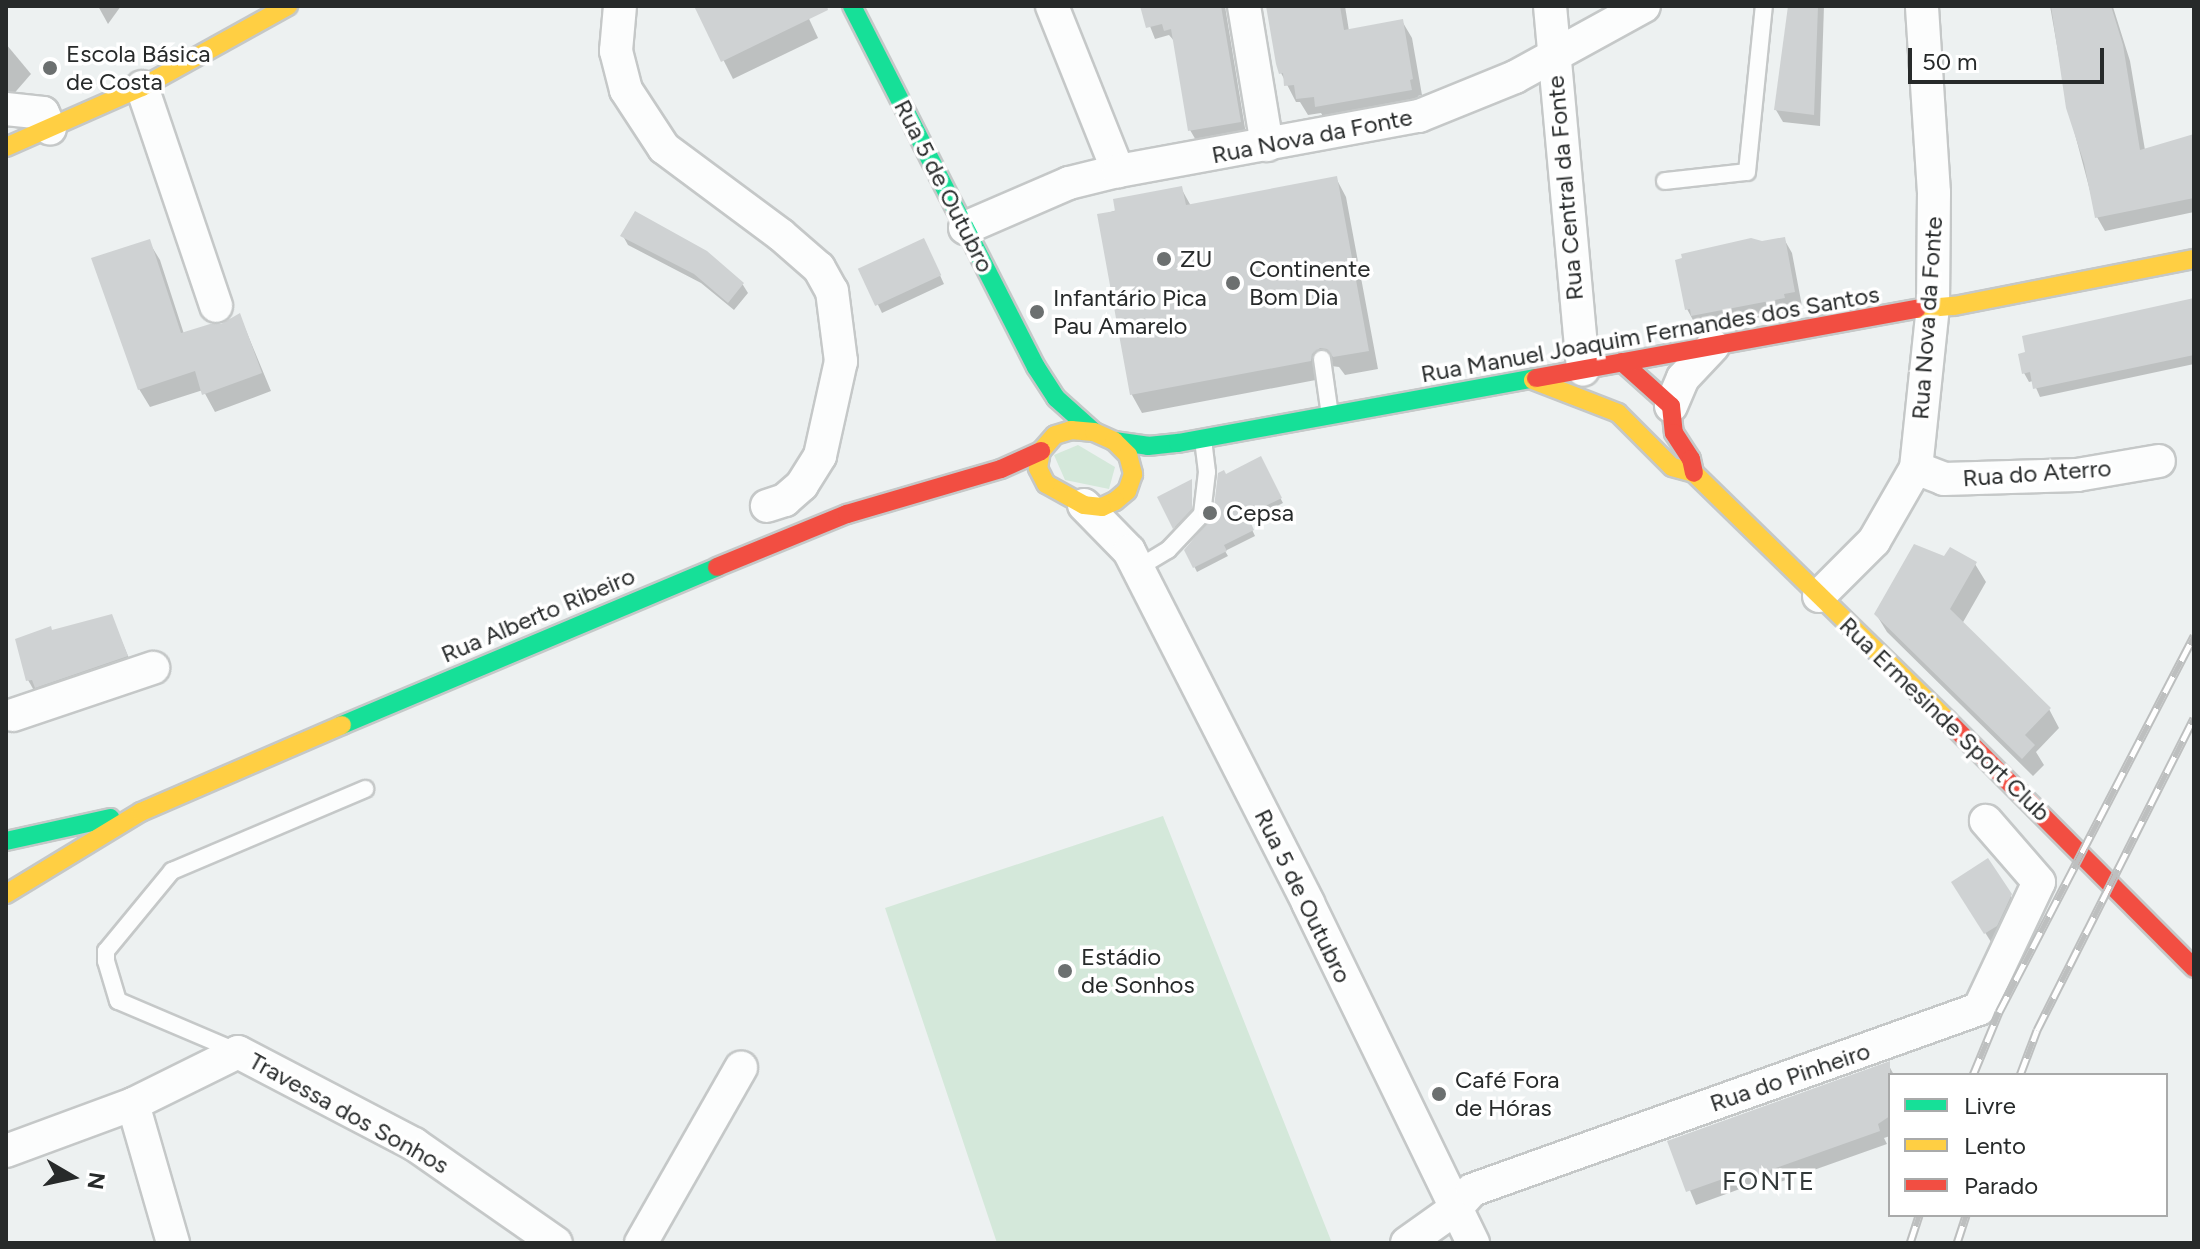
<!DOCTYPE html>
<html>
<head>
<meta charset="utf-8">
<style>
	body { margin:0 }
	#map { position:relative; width:2200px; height:1249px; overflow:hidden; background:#edf1f1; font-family:Figtree,sans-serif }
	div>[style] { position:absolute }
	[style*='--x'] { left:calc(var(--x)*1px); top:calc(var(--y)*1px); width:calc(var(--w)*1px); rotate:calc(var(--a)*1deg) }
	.green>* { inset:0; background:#d4e8da }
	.shadow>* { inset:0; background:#0003 }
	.building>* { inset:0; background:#cfd2d3; transform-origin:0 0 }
	.roads { filter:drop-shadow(2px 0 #c5c8c8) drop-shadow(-2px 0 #c5c8c8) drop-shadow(0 2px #c5c8c8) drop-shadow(0 -2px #c5c8c8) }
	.lane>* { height:16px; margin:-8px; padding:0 8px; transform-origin:8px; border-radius:8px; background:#fcfdfd }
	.street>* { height:32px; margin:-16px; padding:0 16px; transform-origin:16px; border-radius:16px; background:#fcfdfd }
	.fast>* { height:18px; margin:-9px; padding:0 9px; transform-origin:9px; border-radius:9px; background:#16e098 }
	.slow>* { height:18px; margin:-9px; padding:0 9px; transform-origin:9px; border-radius:9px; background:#ffcf43 }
	.jam>* { height:18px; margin:-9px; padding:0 9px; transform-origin:9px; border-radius:9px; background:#f24e42 }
	.rail>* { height:9px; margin-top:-4.5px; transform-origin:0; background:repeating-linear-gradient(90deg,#fff 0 18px,#bdbfbf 0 36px); box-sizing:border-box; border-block:2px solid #bdbfbf }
	.dots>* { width:22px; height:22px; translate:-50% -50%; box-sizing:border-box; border:4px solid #fff; border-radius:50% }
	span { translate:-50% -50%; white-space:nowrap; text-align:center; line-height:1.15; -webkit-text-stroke:7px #fff; paint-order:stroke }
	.poi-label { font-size:24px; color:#272a2a }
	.left { translate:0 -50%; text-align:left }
	.street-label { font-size:24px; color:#272a2a }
	.neighbourhood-label { font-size:26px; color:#333939; letter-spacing:2px }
	.frame { position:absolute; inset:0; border:8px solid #272a2a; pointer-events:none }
	.legend { position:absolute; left:1888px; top:1073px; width:280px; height:144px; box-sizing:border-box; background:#fff; border:2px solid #a9aaaa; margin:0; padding:10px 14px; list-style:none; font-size:24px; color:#272a2a }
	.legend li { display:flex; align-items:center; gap:16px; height:40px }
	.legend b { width:40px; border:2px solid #a9aaaa }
	.north { position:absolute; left:32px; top:1137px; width:80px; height:80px; -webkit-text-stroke:6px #fff; paint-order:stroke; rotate:99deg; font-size:22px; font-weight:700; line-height:32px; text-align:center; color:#272a2a }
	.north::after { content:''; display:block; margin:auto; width:28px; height:36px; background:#272a2a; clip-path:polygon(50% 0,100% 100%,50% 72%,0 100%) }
	.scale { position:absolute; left:1908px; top:48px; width:196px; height:36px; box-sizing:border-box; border:4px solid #272a2a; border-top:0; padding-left:10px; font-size:24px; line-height:28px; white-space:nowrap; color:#272a2a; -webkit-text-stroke:6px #fff; paint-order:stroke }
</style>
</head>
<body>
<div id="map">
	<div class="green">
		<div style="clip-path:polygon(1078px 445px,1115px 467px,1109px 489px,1065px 480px,1054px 455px)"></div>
		<div style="clip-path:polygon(1163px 816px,1249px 1034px,1332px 1243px,997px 1243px,885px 908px)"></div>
	</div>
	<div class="shadow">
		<div style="clip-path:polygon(98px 6px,121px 6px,108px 24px)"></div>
		<div style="clip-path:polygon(696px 6px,803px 6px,818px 38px,733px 79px)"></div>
		<div style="clip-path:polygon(1142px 6px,1225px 6px,1246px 134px,1197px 142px,1190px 130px,1175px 42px,1169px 35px,1155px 39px)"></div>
		<div style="clip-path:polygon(1269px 6px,1345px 6px,1349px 31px,1402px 21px,1412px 38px,1422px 95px,1418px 96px,1420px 107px,1327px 123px,1321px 113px,1308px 115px,1300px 102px,1296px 102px,1281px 73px)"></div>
		<div style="clip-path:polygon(1790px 6px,1824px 6px,1820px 126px,1783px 122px,1776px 110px)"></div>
		<div style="clip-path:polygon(2050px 6px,2120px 6px,2113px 7px,2130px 61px,2145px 150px,2194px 136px,2194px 212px,2105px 231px,2097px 217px,2068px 108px)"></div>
		<div style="clip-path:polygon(6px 44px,31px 74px,11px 97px,6px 92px)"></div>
		<div style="clip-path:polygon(1336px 178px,1346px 197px,1378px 369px,1345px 375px,1339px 367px,1331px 366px,1321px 379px,1142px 413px,1132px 395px,1099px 216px,1181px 188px,1191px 206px)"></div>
		<div style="clip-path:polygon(623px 236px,705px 253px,743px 285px,748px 293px,734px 310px,701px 283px,628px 245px)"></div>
		<div style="clip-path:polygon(1784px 239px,1792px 253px,1802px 306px,1791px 308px,1791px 312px,1701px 328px,1694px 322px,1687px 309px,1762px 243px)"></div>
		<div style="clip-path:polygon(149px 242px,160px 260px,184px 334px,222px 326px,240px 316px,271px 391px,215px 412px,203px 390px,150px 407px,139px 389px)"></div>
		<div style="clip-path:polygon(928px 249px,944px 284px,882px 313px,861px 270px)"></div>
		<div style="clip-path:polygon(2194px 301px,2194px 364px,2040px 397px,2033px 381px,2029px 382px,2024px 373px)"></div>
		<div style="clip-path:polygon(1260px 459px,1283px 503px,1248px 521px,1255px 536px,1225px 551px,1228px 556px,1197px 572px,1186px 550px,1215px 517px,1226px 476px)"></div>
		<div style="clip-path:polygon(1191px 482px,1192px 513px,1176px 530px,1160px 498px)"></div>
		<div style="clip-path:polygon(1975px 564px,1986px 582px,1962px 624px,2049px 709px,2059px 728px,2036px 752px,2044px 765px,2033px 776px,1887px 632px,1876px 614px)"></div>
		<div style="clip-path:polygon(111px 616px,134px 670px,36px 694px,28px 680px,52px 632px)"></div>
		<div style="clip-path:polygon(1954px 883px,2010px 895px,2016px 905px,2002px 935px,1991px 942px)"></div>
		<div style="clip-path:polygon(1888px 1064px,1894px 1075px,1890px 1075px,1890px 1136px,1884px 1138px,1887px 1144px,1763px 1188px,1759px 1182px,1696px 1205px,1670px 1142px)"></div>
	</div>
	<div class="building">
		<div style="clip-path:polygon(694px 6px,827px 6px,828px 10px,721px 62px)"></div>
		<div style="clip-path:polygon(1140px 6px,1221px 6px,1241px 122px,1188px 131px,1171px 29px,1164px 31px,1162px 24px,1146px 28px)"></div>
		<div style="clip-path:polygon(1266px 6px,1340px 6px,1344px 30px,1403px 19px,1413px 79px,1410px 80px,1412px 90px,1315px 107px,1314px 97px,1296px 99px,1294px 85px,1284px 86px,1283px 73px,1279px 74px,1276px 64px)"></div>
		<div style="clip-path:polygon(1788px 6px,1818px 6px,1814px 115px,1774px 110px)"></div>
		<div style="clip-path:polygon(2051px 6px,2111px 6px,2123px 45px,2140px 150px,2194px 134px,2194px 198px,2095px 218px,2084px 163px,2066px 108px)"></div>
		<div style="clip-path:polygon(1337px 176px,1369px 351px,1333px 357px,1327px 349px,1320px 348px,1312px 354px,1311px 361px,1130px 395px,1097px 214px,1115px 211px,1113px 199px,1182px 186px,1186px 205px)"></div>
		<div style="clip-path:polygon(635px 211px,707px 251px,744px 283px,728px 303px,694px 274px,620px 236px)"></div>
		<div style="clip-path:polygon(1785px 237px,1795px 292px,1784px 294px,1785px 298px,1691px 316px,1690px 309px,1685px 310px,1675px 260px,1682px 258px,1681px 254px,1751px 238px,1762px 241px)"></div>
		<div style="left:924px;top:238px;width:41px;height:73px;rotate:65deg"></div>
		<div style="clip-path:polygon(150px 239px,181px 333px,210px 324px,221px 324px,240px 313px,262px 373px,202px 395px,195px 371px,138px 390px,91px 258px)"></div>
		<div style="clip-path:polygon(2194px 298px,2194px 355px,2033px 389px,2030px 372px,2022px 374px,2018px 354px,2025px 352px,2022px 336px)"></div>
		<div style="clip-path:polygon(1261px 456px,1282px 498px,1247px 515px,1254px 530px,1224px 545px,1227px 551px,1193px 568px,1184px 550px,1213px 516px,1218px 473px,1224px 470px,1226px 474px)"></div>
		<div style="clip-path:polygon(1192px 479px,1192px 509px,1173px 529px,1157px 497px)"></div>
		<div style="clip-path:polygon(1914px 544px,1944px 556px,1950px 547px,1977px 562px,1950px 609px,2051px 708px,2025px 735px,2035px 745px,2022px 759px,1874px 614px)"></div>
		<div style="clip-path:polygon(112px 614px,128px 656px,35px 688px,32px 680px,26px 681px,15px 639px,51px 626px,52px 630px)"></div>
		<div style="clip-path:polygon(1988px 858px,2012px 894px,1997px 926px,1984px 934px,1951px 882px)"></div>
		<div style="clip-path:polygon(1890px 1061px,1890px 1116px,1878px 1124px,1880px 1131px,1753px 1176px,1751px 1169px,1686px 1192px,1667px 1141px)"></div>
	</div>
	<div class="roads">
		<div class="lane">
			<div style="--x:1665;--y:181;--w:82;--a:-6.3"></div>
			<div style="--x:1747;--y:172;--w:167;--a:-84.2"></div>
			<div style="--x:1322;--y:359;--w:57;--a:81.9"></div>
			<div style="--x:1138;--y:568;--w:35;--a:-31"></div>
			<div style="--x:1168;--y:550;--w:50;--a:-46.6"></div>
			<div style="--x:1202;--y:514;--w:42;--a:-83.2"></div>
			<div style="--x:1207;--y:472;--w:31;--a:-97"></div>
			<div style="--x:236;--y:1051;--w:128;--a:-157"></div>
			<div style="--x:118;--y:1001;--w:42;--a:-106.7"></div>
			<div style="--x:106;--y:961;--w:10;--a:-90"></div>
			<div style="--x:106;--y:951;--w:104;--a:-50.5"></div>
			<div style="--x:172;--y:871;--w:210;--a:-23"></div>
		</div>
		<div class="street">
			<div style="--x:620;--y:6;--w:45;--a:95.1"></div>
			<div style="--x:616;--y:51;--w:40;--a:75.6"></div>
			<div style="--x:626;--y:90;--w:69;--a:56.8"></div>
			<div style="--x:664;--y:148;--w:146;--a:36.6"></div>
			<div style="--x:781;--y:235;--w:50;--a:41"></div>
			<div style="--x:819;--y:268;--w:26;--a:61"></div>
			<div style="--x:832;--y:291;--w:71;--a:82.7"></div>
			<div style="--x:841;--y:361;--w:97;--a:102.5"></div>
			<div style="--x:820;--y:456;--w:34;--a:122"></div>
			<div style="--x:802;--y:485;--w:23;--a:139"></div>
			<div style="--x:785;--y:500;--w:19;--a:162"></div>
			<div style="--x:1052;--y:6;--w:178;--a:68.2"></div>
			<div style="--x:1244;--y:6;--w:141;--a:80.6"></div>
			<div style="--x:1550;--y:6;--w:365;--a:84.8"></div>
			<div style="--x:142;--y:87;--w:231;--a:71.3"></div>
			<div style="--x:6;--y:109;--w:37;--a:6"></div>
			<div style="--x:43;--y:113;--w:17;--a:66"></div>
			<div style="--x:965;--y:228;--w:113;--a:-23.4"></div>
			<div style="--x:1069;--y:183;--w:50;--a:-13.8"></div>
			<div style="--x:1118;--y:171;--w:306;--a:-10.4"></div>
			<div style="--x:1419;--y:116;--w:104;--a:-22.1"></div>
			<div style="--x:1515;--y:77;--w:147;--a:-28.8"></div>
			<div style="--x:1671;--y:406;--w:30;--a:-67"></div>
			<div style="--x:1683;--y:378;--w:44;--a:-46.8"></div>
			<div style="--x:1916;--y:468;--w:30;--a:21"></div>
			<div style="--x:1944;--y:479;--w:133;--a:-1.7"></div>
			<div style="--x:2077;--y:475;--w:83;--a:-9.7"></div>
			<div style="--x:1084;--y:505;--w:64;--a:45.6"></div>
			<div style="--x:1129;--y:551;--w:395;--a:63"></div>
			<div style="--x:1308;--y:903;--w:378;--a:64.1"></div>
			<div style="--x:1819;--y:596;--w:78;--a:-45"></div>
			<div style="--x:1874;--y:541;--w:84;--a:-60.1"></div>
			<div style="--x:1916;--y:468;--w:163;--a:-84"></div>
			<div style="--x:1933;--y:306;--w:113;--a:-89.5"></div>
			<div style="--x:1934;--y:193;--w:187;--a:-93.7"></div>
			<div style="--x:13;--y:715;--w:148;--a:-18.6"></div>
			<div style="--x:133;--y:1104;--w:145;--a:73.9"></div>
			<div style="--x:6;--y:1151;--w:135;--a:-20.3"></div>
			<div style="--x:133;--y:1104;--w:117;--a:-26.3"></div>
			<div style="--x:238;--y:1052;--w:199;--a:27.6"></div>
			<div style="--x:414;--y:1144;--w:173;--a:34.9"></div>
			<div style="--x:641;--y:1243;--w:202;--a:-60.3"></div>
			<div style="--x:1407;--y:1243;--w:59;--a:-35.3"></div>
			<div style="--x:1455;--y:1209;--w:25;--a:-48"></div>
			<div style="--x:1472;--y:1190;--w:538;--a:-19.65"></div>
			<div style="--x:1979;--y:1009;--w:140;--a:-64.7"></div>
			<div style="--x:2039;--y:882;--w:81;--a:-131"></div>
		</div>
		<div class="fast">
			<div style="--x:852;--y:6;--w:405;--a:63"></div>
			<div style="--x:1036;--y:367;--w:37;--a:57"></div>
			<div style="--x:1056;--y:398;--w:51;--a:41.8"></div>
			<div style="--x:1114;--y:441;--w:34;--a:8"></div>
			<div style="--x:1148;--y:446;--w:30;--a:-6"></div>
			<div style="--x:1178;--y:443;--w:364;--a:-10.3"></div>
			<div style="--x:342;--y:725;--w:407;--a:-22.8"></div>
			<div style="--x:6;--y:841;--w:107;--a:-12.4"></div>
		</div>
		<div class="slow">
			<div style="--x:6;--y:147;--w:149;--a:-23.8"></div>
			<div style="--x:142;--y:87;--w:167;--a:-29"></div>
			<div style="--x:1917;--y:309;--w:37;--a:-5"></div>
			<div style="--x:1954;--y:306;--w:245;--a:-11.1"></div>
			<div style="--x:1533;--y:380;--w:91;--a:21.2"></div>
			<div style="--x:1618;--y:413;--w:76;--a:45"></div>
			<div style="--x:1672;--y:467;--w:23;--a:15"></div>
			<div style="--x:1694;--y:473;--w:354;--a:44.3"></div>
			<div style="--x:1071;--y:430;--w:23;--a:5"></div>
			<div style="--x:1094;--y:432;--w:22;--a:24"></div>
			<div style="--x:1114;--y:441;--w:20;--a:45"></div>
			<div style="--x:1128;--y:455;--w:20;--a:75"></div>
			<div style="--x:1133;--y:474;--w:18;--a:109"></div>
			<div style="--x:1127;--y:491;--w:16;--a:140"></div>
			<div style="--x:1115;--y:501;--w:14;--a:155"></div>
			<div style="--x:1102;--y:507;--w:18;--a:-174"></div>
			<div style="--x:1084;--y:505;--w:43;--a:-151.1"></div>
			<div style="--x:1046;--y:484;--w:18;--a:-117"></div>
			<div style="--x:1038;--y:468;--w:17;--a:-80"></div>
			<div style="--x:1041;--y:451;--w:21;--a:-49"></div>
			<div style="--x:1055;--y:435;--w:17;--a:-17"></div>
			<div style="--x:6;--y:894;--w:158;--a:-31.3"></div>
			<div style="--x:141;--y:812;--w:219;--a:-23.4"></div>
		</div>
		<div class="jam">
			<div style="--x:1622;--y:362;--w:66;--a:41.9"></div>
			<div style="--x:1671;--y:406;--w:27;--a:84"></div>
			<div style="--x:1674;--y:433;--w:31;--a:57"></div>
			<div style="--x:1691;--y:459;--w:14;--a:78"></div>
			<div style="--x:1536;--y:378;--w:387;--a:-10.3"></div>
			<div style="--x:717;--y:567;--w:140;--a:-22.2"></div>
			<div style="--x:847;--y:514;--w:160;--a:-16.3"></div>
			<div style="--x:1001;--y:469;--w:44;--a:-24.2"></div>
			<div style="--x:1947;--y:720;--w:350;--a:45.1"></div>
		</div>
	</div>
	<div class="rail">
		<div style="--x:1973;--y:1075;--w:68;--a:-67.6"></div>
		<div style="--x:1999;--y:1012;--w:424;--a:-62.6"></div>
		<div style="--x:2020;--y:1075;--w:48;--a:-69.3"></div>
		<div style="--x:2037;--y:1030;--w:349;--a:-63.3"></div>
		<div style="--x:1910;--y:1243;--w:29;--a:-72"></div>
		<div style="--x:1957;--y:1243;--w:29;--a:-72"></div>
	</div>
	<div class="dots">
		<div style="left:50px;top:68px;background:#6c7070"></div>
		<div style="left:1164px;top:259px;background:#6c7070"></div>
		<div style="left:1233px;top:283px;background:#6c7070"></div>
		<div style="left:1037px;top:312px;background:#6c7070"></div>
		<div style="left:1210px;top:513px;background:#6c7070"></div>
		<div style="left:1065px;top:971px;background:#6c7070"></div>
		<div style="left:1439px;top:1094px;background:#6c7070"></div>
	</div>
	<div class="poi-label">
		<span class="left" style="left:66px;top:68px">Escola Básica<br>de Costa</span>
		<span class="left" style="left:1180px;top:259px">ZU</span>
		<span class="left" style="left:1249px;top:283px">Continente<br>Bom Dia</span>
		<span class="left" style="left:1053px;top:312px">Infantário Pica<br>Pau Amarelo</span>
		<span class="left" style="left:1226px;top:513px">Cepsa</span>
		<span class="left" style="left:1081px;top:971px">Estádio<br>de Sonhos</span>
		<span class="left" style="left:1455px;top:1094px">Café Fora<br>de Hóras</span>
	</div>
	<div class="street-label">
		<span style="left:1312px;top:136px;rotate:-11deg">Rua Nova da Fonte</span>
		<span style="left:944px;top:186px;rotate:63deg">Rua 5 de Outubro</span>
		<span style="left:1565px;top:188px;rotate:-95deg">Rua Central da Fonte</span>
		<span style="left:1927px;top:318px;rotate:-86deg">Rua Nova da Fonte</span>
		<span style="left:1650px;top:334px;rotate:-10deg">Rua Manuel Joaquim Fernandes dos Santos</span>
		<span style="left:2037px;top:473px;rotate:-4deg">Rua do Aterro</span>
		<span style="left:538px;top:615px;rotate:-23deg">Rua Alberto Ribeiro</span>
		<span style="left:1945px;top:719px;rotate:44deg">Rua Ermesinde Sport Club</span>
		<span style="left:1303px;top:896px;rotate:64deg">Rua 5 de Outubro</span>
		<span style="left:1790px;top:1077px;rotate:-19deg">Rua do Pinheiro</span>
		<span style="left:349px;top:1113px;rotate:29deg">Travessa dos Sonhos</span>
	</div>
	<div class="neighbourhood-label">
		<span style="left:1769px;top:1182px">FONTE</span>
	</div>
	<div class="frame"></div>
	<ul class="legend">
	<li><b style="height:10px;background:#16e098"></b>Livre</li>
	<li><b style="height:10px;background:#ffcf43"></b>Lento</li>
	<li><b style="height:10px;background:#f24e42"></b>Parado</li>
	</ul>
	<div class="north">N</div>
	<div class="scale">50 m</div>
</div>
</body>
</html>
